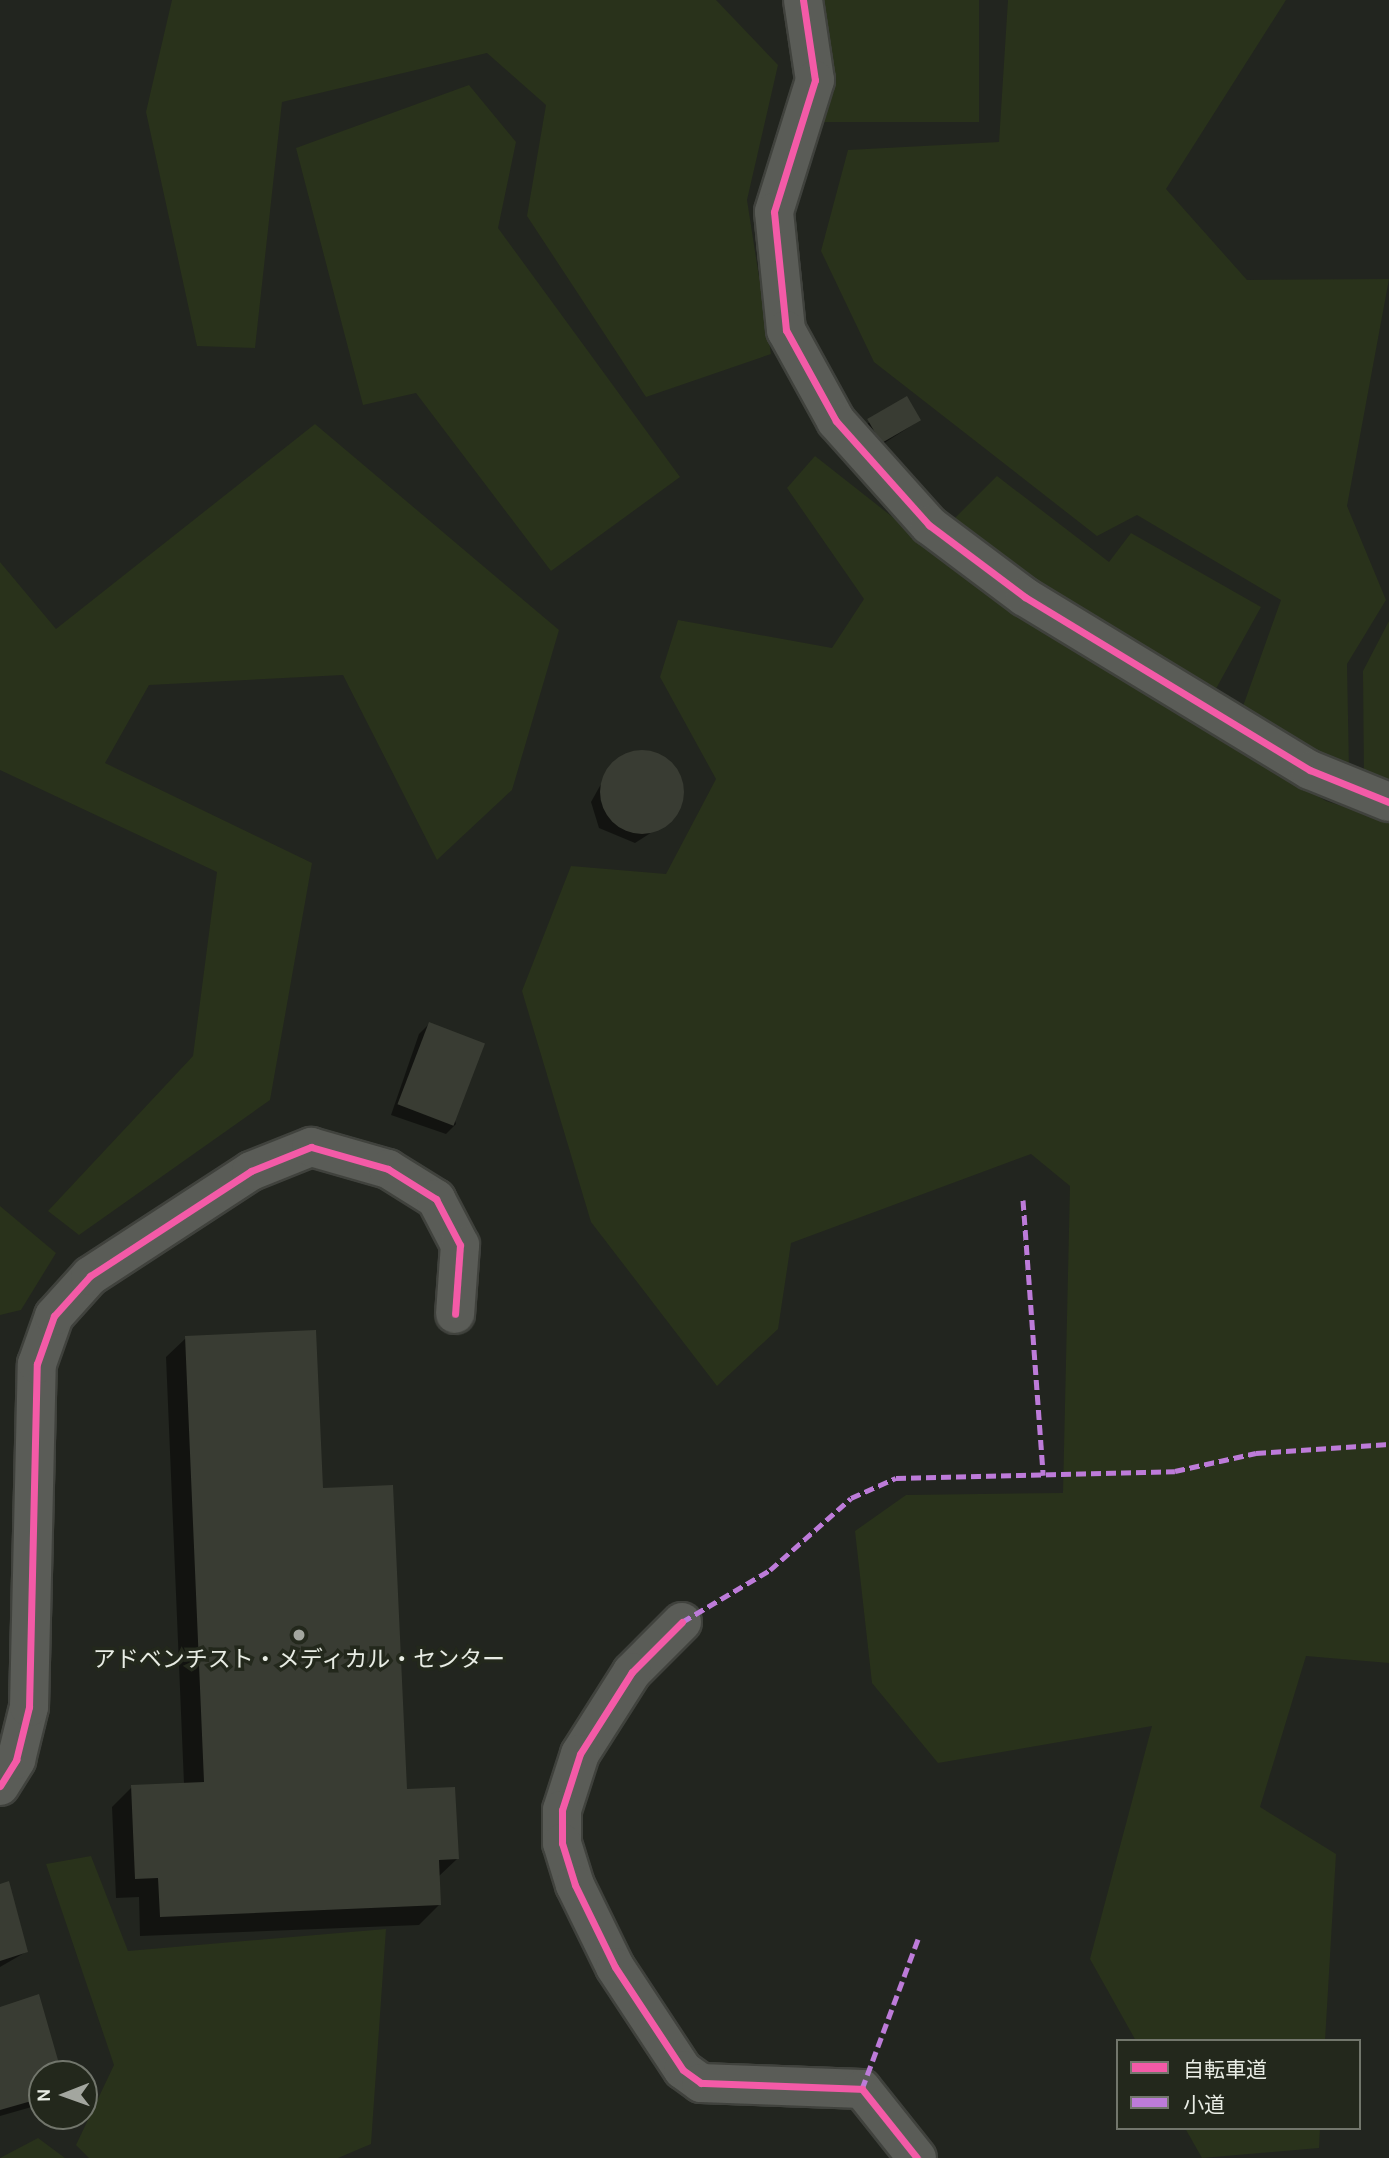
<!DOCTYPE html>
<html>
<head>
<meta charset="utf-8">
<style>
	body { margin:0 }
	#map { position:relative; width:1389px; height:2158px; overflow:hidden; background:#22251f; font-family:Karla,"Noto Sans JP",sans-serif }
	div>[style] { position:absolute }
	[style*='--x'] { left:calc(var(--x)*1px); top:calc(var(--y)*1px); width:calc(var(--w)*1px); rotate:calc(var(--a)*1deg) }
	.green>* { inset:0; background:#29321b; transform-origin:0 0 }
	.shadow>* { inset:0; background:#0007 }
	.building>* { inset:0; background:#393c33; transform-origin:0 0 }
	.round { border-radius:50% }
	.roads { filter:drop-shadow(2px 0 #40423d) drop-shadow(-2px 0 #40423d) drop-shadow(0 2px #40423d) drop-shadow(0 -2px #40423d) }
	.minor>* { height:38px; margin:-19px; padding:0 19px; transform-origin:19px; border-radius:19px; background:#5a5c57 }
	.tertiary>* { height:38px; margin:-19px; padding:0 19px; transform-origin:19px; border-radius:19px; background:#5a5c57 }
	.quiet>* { height:5px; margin-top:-2.5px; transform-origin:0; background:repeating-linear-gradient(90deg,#bd7bd9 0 10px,transparent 0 15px) }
	.cycleway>* { height:7px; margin:-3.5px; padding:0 3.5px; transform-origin:3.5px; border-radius:3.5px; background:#f35aa7 }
	.dots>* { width:19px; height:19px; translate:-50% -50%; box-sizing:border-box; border:4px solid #23281c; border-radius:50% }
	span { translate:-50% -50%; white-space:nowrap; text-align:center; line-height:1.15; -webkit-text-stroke:7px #23281c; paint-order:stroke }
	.poi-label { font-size:23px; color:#e8ece4 }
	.legend { position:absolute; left:1116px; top:2039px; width:245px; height:91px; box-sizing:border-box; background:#23281c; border:2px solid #72766c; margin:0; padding:9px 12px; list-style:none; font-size:21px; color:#e8ece4 }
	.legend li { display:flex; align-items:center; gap:14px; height:35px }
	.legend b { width:35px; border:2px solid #72766c }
	.north { position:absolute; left:28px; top:2060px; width:70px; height:70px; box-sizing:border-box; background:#23281c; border:2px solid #72766c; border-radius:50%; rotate:269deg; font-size:19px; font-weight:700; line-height:28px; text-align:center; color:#e8ece4 }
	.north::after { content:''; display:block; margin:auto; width:24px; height:32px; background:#a3a69f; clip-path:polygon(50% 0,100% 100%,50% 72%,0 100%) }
</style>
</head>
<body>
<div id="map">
	<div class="green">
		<div style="clip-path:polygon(172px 0,716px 0,778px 65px,747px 200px,771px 354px,646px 397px,527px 216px,546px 105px,487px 53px,282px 102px,255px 348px,197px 346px,146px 112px)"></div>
		<div style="left:817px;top:0;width:162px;height:122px"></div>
		<div style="clip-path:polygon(1008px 0,1286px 0,1166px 189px,1247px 280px,1389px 279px,1347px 506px,1386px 600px,1347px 664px,1349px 770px,1242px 709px,1281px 600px,1137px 515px,1097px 536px,874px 362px,821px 251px,848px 150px,999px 142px)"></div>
		<div style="clip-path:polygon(469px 85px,516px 142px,498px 228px,680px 477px,551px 571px,416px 393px,363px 405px,296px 148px)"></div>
		<div style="clip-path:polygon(315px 424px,559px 630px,512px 790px,437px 860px,343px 675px,149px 685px,105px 763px,312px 863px,270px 1100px,79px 1235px,48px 1211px,193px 1056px,217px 872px,0 770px,0 562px,56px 629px)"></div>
		<div style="clip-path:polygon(815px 456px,1012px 611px,1326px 801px,1389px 821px,1389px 1663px,1306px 1656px,1260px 1807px,1336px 1854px,1325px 2041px,1136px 2041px,1090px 1959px,1152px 1726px,938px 1763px,872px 1683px,855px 1531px,906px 1495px,1063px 1493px,1070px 1186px,1031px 1154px,791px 1243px,778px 1329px,717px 1386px,591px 1222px,522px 991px,571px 866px,666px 874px,716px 779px,660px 677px,678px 620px,832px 648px,864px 599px,787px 488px)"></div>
		<div style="clip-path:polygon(997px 476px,1109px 562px,1131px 533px,1261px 607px,1212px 696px,947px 526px)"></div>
		<div style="clip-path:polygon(1389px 621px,1389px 787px,1364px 778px,1363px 671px)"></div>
		<div style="clip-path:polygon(0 1206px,56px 1253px,21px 1310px,0 1315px)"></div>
		<div style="clip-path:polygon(91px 1856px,128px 1951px,386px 1929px,371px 2144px,338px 2158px,89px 2158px,76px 2145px,114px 2065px,46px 1864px)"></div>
		<div style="clip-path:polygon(1185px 2128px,1320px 2128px,1319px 2148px,1202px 2158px)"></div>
		<div style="clip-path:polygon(38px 2138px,65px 2158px,0 2158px)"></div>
	</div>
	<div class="shadow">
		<div style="clip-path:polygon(906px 398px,914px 424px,878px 447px,864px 426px)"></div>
		<div style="clip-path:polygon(644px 752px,676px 771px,682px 795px,671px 820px,635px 843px,599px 828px,591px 802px,610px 768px)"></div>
		<div style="clip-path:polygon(429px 1024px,456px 1124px,446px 1134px,391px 1115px,419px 1034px)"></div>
		<div style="clip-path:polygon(186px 1338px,321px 1490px,405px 1790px,457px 1859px,438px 1877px,439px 1905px,419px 1925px,140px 1936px,139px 1897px,116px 1898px,112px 1807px,132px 1787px,184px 1784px,166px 1357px)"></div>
		<div style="clip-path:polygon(0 1886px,26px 1952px,0 1967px)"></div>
		<div style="clip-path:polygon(0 2009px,60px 2074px,42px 2074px,42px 2104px,0 2116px)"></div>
	</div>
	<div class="building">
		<div style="left:907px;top:396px;width:28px;height:46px;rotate:60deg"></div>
		<div class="round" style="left:600px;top:750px;width:84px;height:84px"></div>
		<div style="left:429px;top:1022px;width:60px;height:88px;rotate:21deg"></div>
		<div style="clip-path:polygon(316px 1330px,323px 1488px,393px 1485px,407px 1789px,455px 1787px,459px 1859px,439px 1860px,441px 1905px,160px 1917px,158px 1878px,135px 1879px,131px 1785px,204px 1782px,185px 1336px)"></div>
		<div style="clip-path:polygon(9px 1881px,28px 1952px,0 1961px,0 1884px)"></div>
		<div style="clip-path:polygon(39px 1994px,62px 2074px,42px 2074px,42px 2098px,0 2110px,0 2007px)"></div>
	</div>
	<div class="roads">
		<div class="minor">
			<div style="--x:803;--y:0;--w:81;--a:81.5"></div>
			<div style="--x:815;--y:80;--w:138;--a:107.3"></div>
			<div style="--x:774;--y:212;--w:119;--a:84.2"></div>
			<div style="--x:786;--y:330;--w:104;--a:61.2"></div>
			<div style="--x:836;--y:421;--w:140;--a:48.2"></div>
			<div style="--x:929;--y:525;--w:120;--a:36.9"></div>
			<div style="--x:1025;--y:597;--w:333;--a:31.3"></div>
			<div style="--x:1310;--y:770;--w:85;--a:22.1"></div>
			<div style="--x:682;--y:1622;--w:71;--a:135"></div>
			<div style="--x:632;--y:1672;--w:97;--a:122.4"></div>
			<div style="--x:580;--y:1754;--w:59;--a:107.8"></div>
			<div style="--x:562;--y:1810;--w:33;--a:90"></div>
			<div style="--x:562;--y:1843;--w:44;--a:72.8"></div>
			<div style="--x:575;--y:1885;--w:91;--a:64"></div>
			<div style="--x:615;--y:1967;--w:123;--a:56.6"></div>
			<div style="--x:683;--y:2070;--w:22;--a:36"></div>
			<div style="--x:701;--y:2083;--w:161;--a:2.1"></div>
			<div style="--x:862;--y:2089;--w:88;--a:51.4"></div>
		</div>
		<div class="tertiary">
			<div style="--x:0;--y:1786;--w:31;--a:-58"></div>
			<div style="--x:16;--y:1760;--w:55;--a:-76.2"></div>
			<div style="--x:29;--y:1707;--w:343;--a:-88.7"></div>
			<div style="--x:37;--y:1364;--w:51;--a:-70.5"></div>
			<div style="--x:54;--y:1316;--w:54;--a:-48"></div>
			<div style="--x:90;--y:1276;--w:192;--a:-33.1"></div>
			<div style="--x:251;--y:1171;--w:65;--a:-21.8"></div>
			<div style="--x:311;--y:1147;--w:80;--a:15.9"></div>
			<div style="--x:388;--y:1169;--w:57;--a:32"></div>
			<div style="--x:436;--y:1199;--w:52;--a:62.4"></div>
			<div style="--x:460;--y:1245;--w:69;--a:94.1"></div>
		</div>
	</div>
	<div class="quiet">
		<div style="--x:1023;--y:1200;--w:276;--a:85.8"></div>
		<div style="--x:682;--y:1622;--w:102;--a:-30.6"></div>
		<div style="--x:770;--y:1570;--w:108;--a:-41.6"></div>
		<div style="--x:851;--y:1498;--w:49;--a:-24"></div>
		<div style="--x:896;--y:1478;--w:279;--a:-1.4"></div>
		<div style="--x:1175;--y:1471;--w:83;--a:-12.5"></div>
		<div style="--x:1256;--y:1453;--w:133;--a:-3.9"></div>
		<div style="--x:862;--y:2089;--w:165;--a:-69.5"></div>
	</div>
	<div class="cycleway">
		<div style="--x:803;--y:0;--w:81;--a:81.5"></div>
		<div style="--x:815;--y:80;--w:138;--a:107.3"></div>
		<div style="--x:774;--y:212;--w:119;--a:84.2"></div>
		<div style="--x:786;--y:330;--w:104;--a:61.2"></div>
		<div style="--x:836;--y:421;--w:140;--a:48.2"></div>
		<div style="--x:929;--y:525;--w:120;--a:36.9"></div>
		<div style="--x:1025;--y:597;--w:333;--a:31.3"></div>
		<div style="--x:1310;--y:770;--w:85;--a:22.1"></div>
		<div style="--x:682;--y:1622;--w:71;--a:135"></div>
		<div style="--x:632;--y:1672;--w:97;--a:122.4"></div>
		<div style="--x:580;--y:1754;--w:59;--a:107.8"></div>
		<div style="--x:562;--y:1810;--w:33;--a:90"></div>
		<div style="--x:562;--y:1843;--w:44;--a:72.8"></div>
		<div style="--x:575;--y:1885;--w:91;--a:64"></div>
		<div style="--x:615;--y:1967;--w:123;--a:56.6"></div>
		<div style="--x:683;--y:2070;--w:22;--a:36"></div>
		<div style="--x:701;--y:2083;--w:161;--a:2.1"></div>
		<div style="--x:862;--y:2089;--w:88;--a:51.4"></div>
		<div style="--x:0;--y:1786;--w:31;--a:-58"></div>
		<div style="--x:16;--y:1760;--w:55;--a:-76.2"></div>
		<div style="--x:29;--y:1707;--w:343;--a:-88.7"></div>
		<div style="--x:37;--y:1364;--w:51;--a:-70.5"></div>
		<div style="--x:54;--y:1316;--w:54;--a:-48"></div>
		<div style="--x:90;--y:1276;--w:192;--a:-33.1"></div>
		<div style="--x:251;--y:1171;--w:65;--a:-21.8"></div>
		<div style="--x:311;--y:1147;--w:80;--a:15.9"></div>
		<div style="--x:388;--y:1169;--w:57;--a:32"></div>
		<div style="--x:436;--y:1199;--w:52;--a:62.4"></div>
		<div style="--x:460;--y:1245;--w:69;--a:94.1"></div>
	</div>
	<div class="dots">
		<div style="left:299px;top:1635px;background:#a3a69f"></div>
	</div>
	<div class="poi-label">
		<span style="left:299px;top:1660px">アドベンチスト・メディカル・センター</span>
	</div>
	<ul class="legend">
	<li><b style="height:9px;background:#f35aa7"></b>自転車道</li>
	<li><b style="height:9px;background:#bd7bd9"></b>小道</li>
	</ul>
	<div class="north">N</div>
</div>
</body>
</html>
